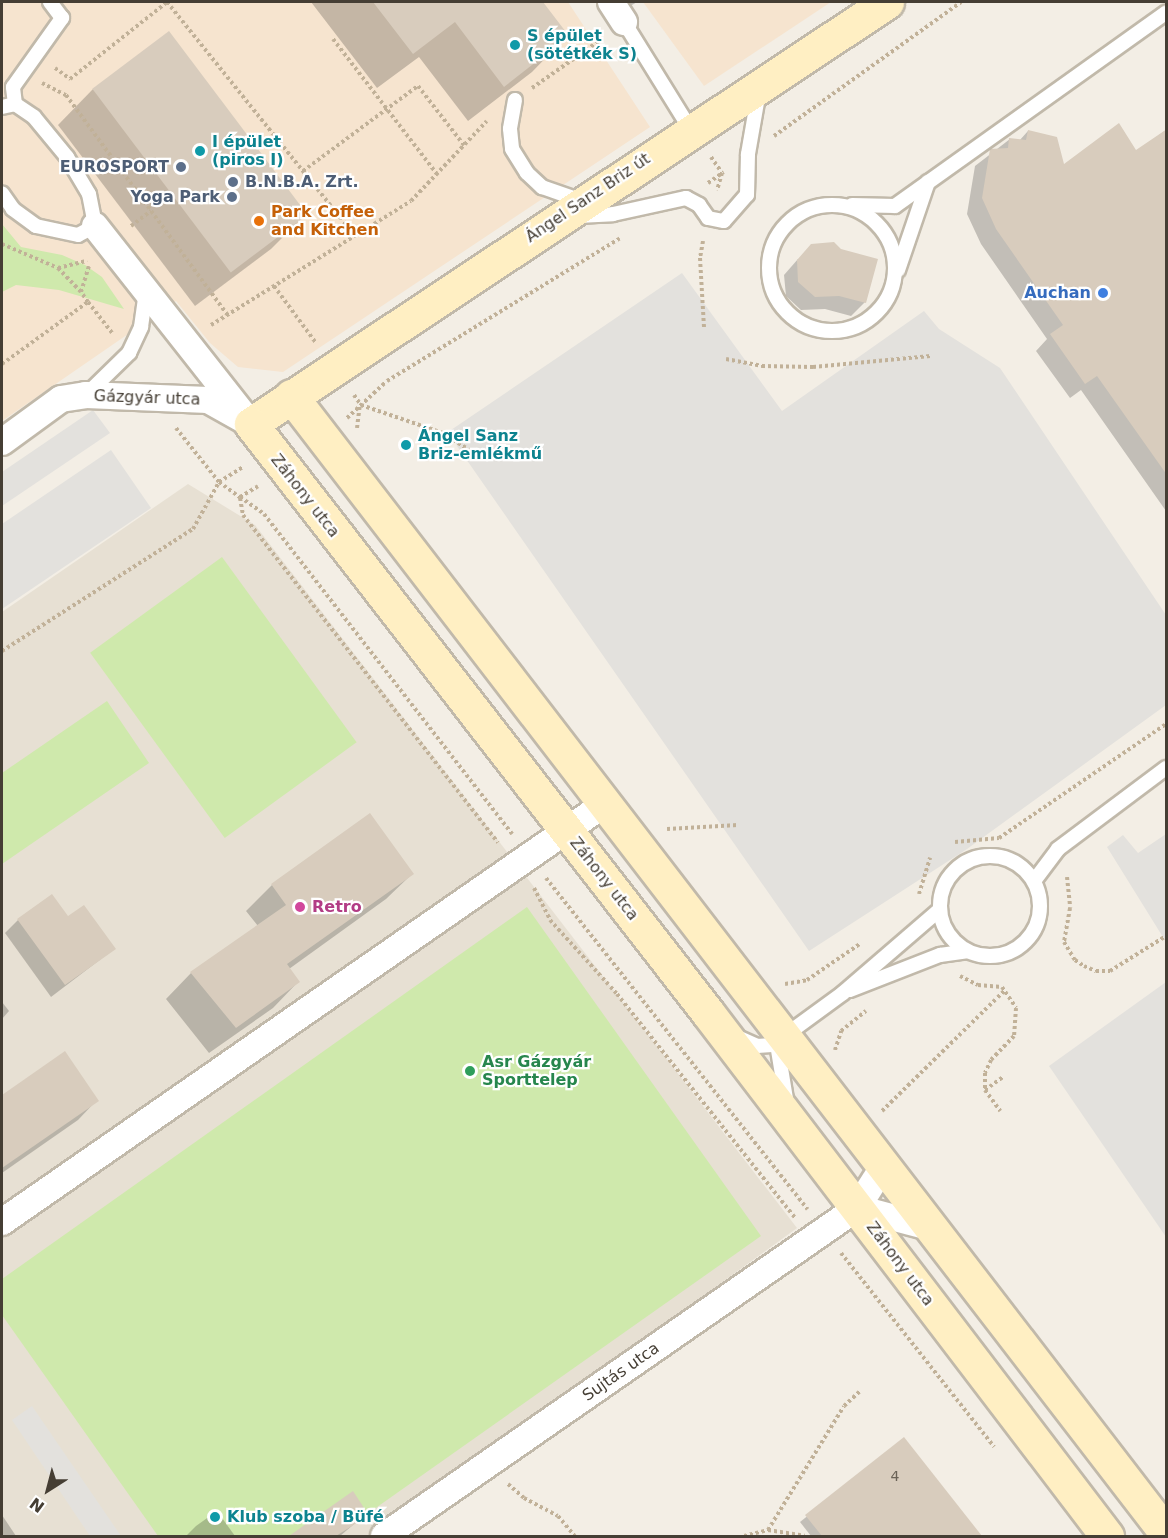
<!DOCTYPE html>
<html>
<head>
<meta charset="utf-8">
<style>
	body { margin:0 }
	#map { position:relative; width:1168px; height:1538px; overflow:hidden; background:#f3eee5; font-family:"DejaVu Sans",sans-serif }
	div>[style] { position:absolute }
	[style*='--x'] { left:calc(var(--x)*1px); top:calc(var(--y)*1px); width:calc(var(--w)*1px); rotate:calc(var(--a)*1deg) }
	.residential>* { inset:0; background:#e7e0d3 }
	.commercial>* { inset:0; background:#f6e4cf }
	.green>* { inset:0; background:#cfe9ac; transform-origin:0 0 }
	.parking>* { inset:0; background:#e3e1dd }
	.shadow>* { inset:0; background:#0003 }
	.building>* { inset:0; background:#d8ccbd; transform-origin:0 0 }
	.path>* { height:4px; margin-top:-2px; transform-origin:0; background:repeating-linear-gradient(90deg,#c1b198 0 3px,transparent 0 6px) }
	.roads { filter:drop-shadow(2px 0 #c1b9aa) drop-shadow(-2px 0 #c1b9aa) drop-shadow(0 2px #c1b9aa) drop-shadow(0 -2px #c1b9aa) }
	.lane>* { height:14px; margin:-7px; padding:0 7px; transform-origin:7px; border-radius:7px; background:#fff }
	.lane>.ring { margin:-7px; padding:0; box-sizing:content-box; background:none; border:14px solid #fff; border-radius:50% }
	.street>* { height:26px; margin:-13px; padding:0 13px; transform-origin:13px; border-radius:13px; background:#fff }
	.secondary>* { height:33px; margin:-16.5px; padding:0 16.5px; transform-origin:16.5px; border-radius:16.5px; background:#ffefc3 }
	.dots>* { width:16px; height:16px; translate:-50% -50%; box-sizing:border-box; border:3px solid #fff; border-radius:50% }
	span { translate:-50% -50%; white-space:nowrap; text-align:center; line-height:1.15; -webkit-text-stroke:4.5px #fff; paint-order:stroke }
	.number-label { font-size:14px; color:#6a6256 }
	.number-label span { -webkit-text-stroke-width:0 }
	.culture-label { font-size:16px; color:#0d838f; font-weight:700 }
	.left { translate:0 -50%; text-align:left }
	.service-label { font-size:16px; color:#4e5e75; font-weight:700 }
	.right { translate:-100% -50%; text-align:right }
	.street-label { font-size:16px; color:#453e34 }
	.food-label { font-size:16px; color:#c56008; font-weight:700 }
	.shop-label { font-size:16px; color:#366cbe; font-weight:700 }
	.hotel-label { font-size:16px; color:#b23c85; font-weight:700 }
	.leisure-label { font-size:16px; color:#27864d; font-weight:700 }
	.frame { position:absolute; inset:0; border:3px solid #453e34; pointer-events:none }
	.north { position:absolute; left:18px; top:1460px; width:60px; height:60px; -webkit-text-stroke:4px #fff; paint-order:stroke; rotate:216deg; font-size:16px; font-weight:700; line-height:24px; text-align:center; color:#453e34 }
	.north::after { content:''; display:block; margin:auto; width:21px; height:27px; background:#453e34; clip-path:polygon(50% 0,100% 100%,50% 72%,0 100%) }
</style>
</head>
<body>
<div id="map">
	<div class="residential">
		<div style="clip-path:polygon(188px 484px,255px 525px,797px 1228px,373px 1536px,2px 1536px,2px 612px)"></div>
	</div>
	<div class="commercial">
		<div style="clip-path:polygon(2px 2px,568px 2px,650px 127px,283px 372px,238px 367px,210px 343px,176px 301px,2px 421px)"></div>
		<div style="clip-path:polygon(643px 2px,831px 2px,704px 86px)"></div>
	</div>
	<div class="green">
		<div style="clip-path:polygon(2px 224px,21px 247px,62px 255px,85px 265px,102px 277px,124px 309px,59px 290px,16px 285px,2px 292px)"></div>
		<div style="left:222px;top:557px;width:229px;height:163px;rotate:54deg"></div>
		<div style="clip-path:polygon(107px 701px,149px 763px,2px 864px,2px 773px)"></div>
		<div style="clip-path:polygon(527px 907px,761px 1236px,336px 1536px,158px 1536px,2px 1315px,2px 1279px)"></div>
	</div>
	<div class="parking">
		<div style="clip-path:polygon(682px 273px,782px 411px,924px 311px,939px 329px,1000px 368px,1166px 615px,1166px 705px,967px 849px,809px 951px,457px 446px,451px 430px)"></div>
		<div style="clip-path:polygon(93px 410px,110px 433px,2px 506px,2px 472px)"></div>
		<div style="clip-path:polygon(111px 450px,151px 508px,2px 609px,2px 524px)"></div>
		<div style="clip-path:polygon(1166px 834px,1166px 942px,1107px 847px,1123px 835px,1138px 853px)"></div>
		<div style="clip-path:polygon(1166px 982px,1166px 1237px,1049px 1066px)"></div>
		<div style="clip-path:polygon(32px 1406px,121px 1536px,90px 1536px,12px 1420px)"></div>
	</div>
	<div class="shadow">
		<div style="clip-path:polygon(311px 2px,541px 2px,567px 36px,532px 72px,468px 121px,419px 57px,377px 88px)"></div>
		<div style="clip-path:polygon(615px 2px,637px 2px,622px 11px)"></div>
		<div style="clip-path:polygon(93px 89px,306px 214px,271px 249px,195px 306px,58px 125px)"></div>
		<div style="clip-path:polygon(1166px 130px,1166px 511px,1081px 390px,1070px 398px,1036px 351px,1047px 339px,981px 244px,967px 214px,975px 166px,1010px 139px,1019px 141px,1028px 131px,1063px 167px,1136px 152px)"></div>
		<div style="clip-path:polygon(798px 259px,865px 302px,851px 316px,825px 309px,801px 310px,786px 296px,784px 275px)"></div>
		<div style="clip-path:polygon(412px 874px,386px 899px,289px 969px,298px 982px,273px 1008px,209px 1053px,166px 999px,191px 973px,258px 926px,246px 911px,272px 885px)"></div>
		<div style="clip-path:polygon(68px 918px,114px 949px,51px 997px,5px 933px,18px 920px)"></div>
		<div style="clip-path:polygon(2px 1002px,9px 1011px,2px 1019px)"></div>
		<div style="clip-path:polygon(64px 1053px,97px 1100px,78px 1120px,2px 1173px,2px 1097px)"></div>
		<div style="clip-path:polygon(904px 1439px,980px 1536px,811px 1536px,800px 1522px)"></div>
		<div style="clip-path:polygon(353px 1493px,366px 1514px,340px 1536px,291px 1536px)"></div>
		<div style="clip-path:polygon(217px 1511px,235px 1536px,186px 1536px,196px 1526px)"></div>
		<div style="clip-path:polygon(2px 1515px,16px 1536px,2px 1536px)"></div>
	</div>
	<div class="building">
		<div style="clip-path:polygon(373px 2px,543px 2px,569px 36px,504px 87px,455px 22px,413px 54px)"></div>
		<div style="left:169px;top:31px;width:230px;height:96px;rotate:53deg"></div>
		<div style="clip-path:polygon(1119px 123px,1136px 150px,1167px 129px,1167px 475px,1097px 376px,1085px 384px,1050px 334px,1063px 325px,996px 229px,982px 198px,990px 149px,1008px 148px,1009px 138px,1026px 140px,1028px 130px,1057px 137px,1064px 164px)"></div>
		<div style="clip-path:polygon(834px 242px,841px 249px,878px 259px,866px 303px,839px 296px,815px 297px,798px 282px,797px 260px,811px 244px)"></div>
		<div style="clip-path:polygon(370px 813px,414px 874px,287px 964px,300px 982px,236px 1028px,190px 972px,286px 905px,271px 884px)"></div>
		<div style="clip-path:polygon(52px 894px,68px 916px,84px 905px,116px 949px,65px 985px,17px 919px)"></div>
		<div style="clip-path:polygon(65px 1051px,99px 1101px,2px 1168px,2px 1095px)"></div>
		<div style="clip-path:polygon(904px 1437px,982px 1536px,822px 1536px,805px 1515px)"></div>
		<div style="clip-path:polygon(353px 1491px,368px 1514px,352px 1526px,336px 1536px,289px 1536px)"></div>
	</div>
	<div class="path">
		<div style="--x:333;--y:39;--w:170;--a:52.4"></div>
		<div style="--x:55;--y:68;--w:19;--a:36"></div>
		<div style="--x:70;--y:79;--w:124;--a:-38.4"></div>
		<div style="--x:167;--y:2;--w:300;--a:51.2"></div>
		<div style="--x:42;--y:83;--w:27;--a:27"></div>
		<div style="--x:66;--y:95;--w:272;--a:53.7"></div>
		<div style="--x:532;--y:88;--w:85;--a:-35"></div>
		<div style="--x:774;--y:136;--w:230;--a:-35.6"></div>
		<div style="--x:711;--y:157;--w:19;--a:55"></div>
		<div style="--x:722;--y:173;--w:18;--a:106"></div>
		<div style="--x:303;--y:171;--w:143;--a:-36.5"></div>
		<div style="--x:418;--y:86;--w:75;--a:52.1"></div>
		<div style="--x:708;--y:183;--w:19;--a:-35"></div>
		<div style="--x:131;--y:226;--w:25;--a:-37"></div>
		<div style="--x:703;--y:241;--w:17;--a:100"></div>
		<div style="--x:700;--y:258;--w:70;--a:86.7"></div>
		<div style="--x:2;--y:244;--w:61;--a:23.2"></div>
		<div style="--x:58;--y:268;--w:30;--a:-14"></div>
		<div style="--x:58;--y:268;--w:33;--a:46"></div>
		<div style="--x:274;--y:286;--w:71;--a:53.6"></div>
		<div style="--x:88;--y:302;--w:39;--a:52"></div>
		<div style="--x:211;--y:325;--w:235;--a:-31.8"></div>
		<div style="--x:411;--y:201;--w:110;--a:-46.5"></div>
		<div style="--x:726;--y:359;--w:37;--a:11"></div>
		<div style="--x:762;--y:366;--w:51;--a:1.1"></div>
		<div style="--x:813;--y:367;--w:118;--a:-5.4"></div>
		<div style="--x:2;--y:364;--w:106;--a:-35.8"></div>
		<div style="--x:88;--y:302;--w:12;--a:-125"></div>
		<div style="--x:81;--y:292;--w:27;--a:-73"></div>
		<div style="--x:354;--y:395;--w:12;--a:55"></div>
		<div style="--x:361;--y:405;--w:87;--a:18.9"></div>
		<div style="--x:443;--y:433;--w:44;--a:33"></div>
		<div style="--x:347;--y:418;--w:54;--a:-42.8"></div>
		<div style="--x:387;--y:381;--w:273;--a:-31.5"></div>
		<div style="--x:176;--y:428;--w:69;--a:51.5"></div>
		<div style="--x:219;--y:482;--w:26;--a:36"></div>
		<div style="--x:240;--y:497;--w:21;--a:-31"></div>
		<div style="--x:357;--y:428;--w:23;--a:-83"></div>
		<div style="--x:240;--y:497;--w:29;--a:35"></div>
		<div style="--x:264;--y:514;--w:405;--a:52.2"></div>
		<div style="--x:240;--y:498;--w:17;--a:80"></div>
		<div style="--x:243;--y:515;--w:415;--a:52.1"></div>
		<div style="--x:2;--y:651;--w:227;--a:-32.6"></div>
		<div style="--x:193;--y:529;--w:54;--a:-61"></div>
		<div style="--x:219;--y:482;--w:28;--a:-32"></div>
		<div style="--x:667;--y:829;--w:71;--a:-3.2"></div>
		<div style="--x:955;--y:842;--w:44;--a:-5.2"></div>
		<div style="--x:999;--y:838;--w:202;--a:-34.3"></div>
		<div style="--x:1067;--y:877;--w:31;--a:84"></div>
		<div style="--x:1070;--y:908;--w:35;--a:100"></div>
		<div style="--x:1064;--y:942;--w:21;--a:59"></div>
		<div style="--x:1075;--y:960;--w:11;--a:34"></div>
		<div style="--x:1084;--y:966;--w:13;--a:23"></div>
		<div style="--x:1096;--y:971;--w:14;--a:0"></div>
		<div style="--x:1110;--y:971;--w:66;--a:-32"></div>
		<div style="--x:546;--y:878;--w:422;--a:51.7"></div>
		<div style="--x:534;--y:888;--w:36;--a:63"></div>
		<div style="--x:550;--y:920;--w:100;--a:47.8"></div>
		<div style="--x:617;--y:994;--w:286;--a:51.5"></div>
		<div style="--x:919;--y:894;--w:38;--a:-73"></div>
		<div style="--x:960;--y:976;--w:20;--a:27"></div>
		<div style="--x:978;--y:985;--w:24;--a:5"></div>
		<div style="--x:1002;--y:987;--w:25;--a:56"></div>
		<div style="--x:1016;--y:1008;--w:28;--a:94"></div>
		<div style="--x:1014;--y:1036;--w:33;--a:134"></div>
		<div style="--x:991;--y:1060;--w:14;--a:115"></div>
		<div style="--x:985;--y:1073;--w:17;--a:90"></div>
		<div style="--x:985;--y:1090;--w:26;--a:54"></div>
		<div style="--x:785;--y:984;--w:22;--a:-10"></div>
		<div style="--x:807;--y:980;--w:65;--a:-34.4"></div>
		<div style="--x:835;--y:1050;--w:20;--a:-72"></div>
		<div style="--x:841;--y:1031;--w:32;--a:-39"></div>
		<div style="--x:985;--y:1090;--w:22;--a:-36"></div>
		<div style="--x:882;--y:1111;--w:173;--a:-44.5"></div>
		<div style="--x:841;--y:1253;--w:247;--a:51.7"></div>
		<div style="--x:508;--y:1484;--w:21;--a:41"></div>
		<div style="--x:524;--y:1498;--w:38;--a:28"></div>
		<div style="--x:558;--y:1516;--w:26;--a:50"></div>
		<div style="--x:768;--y:1530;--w:145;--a:-58.5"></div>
		<div style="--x:844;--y:1406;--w:22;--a:-43"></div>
		<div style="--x:744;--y:1536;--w:25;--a:-14"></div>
		<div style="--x:768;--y:1530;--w:37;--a:9"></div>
	</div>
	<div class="roads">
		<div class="lane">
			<div style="--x:624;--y:22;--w:127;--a:58.2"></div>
			<div style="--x:515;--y:100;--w:29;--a:100"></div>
			<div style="--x:510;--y:129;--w:20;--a:84"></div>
			<div style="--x:512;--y:149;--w:28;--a:58"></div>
			<div style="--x:527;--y:173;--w:21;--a:43"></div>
			<div style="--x:542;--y:187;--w:42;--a:19.3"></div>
			<div style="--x:15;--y:104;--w:17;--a:-97"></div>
			<div style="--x:13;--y:87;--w:85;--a:-54.6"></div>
			<div style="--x:62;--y:18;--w:20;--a:-127"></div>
			<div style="--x:2;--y:107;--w:13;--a:-13"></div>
			<div style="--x:15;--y:104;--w:23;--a:34"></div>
			<div style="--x:34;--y:117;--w:52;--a:50.5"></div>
			<div style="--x:67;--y:157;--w:43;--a:59.3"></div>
			<div style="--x:89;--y:194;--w:33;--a:79"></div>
			<div style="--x:95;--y:226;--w:19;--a:152"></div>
			<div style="--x:78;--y:235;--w:43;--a:-167.9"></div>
			<div style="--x:36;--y:226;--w:29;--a:-144"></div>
			<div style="--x:13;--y:209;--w:19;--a:-125"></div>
			<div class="ring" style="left:769px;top:205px;width:112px;height:112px"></div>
			<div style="--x:852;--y:205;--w:43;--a:1.3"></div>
			<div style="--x:895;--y:206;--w:333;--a:-35.5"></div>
			<div style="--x:578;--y:216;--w:35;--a:-3"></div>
			<div style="--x:613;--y:214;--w:75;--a:-12.4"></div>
			<div style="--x:686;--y:198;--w:15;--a:28"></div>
			<div style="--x:699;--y:205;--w:16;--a:55"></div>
			<div style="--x:708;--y:218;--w:16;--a:11"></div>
			<div style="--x:724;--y:221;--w:35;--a:-49"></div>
			<div style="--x:747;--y:195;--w:41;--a:-88.6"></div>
			<div style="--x:748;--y:154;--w:64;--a:-80.1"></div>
			<div style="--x:898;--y:270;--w:93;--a:-71.2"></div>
			<div style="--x:87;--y:394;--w:59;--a:-44.3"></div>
			<div style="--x:129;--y:353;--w:29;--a:-65"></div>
			<div style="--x:141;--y:327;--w:36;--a:-82"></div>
			<div class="ring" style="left:940px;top:856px;width:86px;height:86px"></div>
			<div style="--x:1034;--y:881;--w:40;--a:-53"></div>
			<div style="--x:1058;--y:849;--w:135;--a:-36.9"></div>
			<div style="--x:850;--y:990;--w:97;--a:-21.3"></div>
			<div style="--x:940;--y:955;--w:27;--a:-8"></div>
			<div style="--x:737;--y:1037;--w:22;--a:24"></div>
			<div style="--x:757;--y:1046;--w:15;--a:-4"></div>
			<div style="--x:772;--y:1045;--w:88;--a:-36.2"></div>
			<div style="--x:843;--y:993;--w:127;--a:-40.8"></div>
			<div style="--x:783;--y:1042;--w:9;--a:122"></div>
			<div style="--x:778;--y:1050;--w:50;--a:80.7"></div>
		</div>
		<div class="street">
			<div style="--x:611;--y:2;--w:24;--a:57"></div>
			<div style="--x:95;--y:226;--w:239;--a:51.8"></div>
			<div style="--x:2;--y:442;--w:73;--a:-36.1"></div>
			<div style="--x:61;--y:399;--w:25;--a:-9"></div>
			<div style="--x:86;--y:395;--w:122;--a:2.3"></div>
			<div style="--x:208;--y:400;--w:49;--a:29.2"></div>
			<div style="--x:857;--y:1208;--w:74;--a:14.8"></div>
			<div style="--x:2;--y:1222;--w:731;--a:-34.75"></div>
			<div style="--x:384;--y:1536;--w:576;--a:-34.74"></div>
			<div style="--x:857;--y:1208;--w:49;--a:-57.6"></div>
		</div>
		<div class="secondary">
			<div style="--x:887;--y:2;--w:763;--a:146.43"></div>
			<div style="--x:251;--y:424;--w:745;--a:52.19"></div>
			<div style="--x:708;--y:1013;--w:658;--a:52.66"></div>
			<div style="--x:291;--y:396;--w:1435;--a:52.42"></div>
		</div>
	</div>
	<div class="dots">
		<div style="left:515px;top:45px;background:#0f9aa8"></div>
		<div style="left:200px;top:151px;background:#0f9aa8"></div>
		<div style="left:181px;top:167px;background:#5c6f8a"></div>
		<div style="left:233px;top:182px;background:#5c6f8a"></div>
		<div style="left:232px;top:197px;background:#5c6f8a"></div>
		<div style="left:259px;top:221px;background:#e8710a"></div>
		<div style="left:1103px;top:293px;background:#3f7fe0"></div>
		<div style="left:406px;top:445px;background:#0f9aa8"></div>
		<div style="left:300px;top:907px;background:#d1479c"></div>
		<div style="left:470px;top:1071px;background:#2e9e5b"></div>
		<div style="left:215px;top:1517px;background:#0f9aa8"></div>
	</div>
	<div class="number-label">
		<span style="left:895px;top:1476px">4</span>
	</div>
	<div class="culture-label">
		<span class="left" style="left:527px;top:45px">S épület<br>(sötétkék S)</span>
		<span class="left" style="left:212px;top:151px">I épület<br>(piros I)</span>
		<span class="left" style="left:418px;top:445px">Ángel Sanz<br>Briz-emlékmű</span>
		<span class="left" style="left:227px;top:1517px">Klub szoba / Büfé</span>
	</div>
	<div class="service-label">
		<span class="right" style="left:169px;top:167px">EUROSPORT</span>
		<span class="left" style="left:245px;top:182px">B.N.B.A. Zrt.</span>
		<span class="right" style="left:220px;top:197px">Yoga Park</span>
	</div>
	<div class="street-label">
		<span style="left:588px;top:198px;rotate:-34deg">Ángel Sanz Briz út</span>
		<span style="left:147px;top:398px;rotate:2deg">Gázgyár utca</span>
		<span style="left:305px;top:496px;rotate:52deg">Záhony utca</span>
		<span style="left:604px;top:879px;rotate:52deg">Záhony utca</span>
		<span style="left:900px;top:1264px;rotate:53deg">Záhony utca</span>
		<span style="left:621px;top:1372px;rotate:-35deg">Sujtás utca</span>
	</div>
	<div class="food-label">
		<span class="left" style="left:271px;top:221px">Park Coffee<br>and Kitchen</span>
	</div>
	<div class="shop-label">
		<span class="right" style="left:1091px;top:293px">Auchan</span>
	</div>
	<div class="hotel-label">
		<span class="left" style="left:312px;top:907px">Retro</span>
	</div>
	<div class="leisure-label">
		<span class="left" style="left:482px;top:1071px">Asr Gázgyár<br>Sporttelep</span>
	</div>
	<div class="frame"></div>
	<div class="north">N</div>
</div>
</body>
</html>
